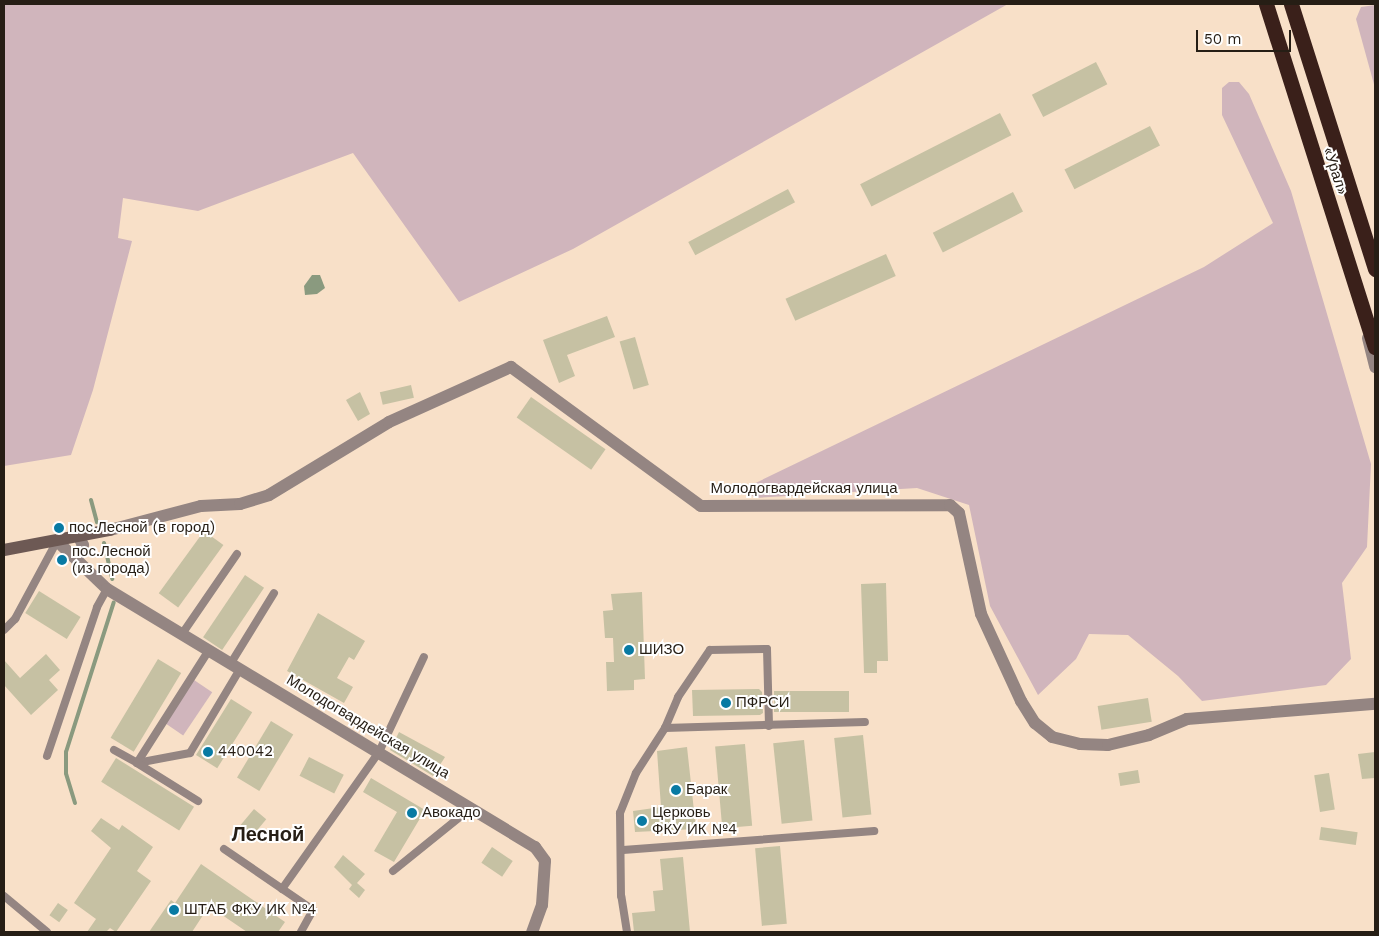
<!DOCTYPE html>
<html>
<head>
<meta charset="utf-8">
<style>
	body { margin:0 }
	#map { position:relative; width:1379px; height:936px; overflow:hidden; background:#f8e0c8; font-family:"Work Sans",sans-serif }
	div>[style] { position:absolute }
	[style*='--x'] { left:calc(var(--x)*1px); top:calc(var(--y)*1px); width:calc(var(--w)*1px); rotate:calc(var(--a)*1deg) }
	.green>* { inset:0; background:#d0b5bc; transform-origin:0 0 }
	.water>* { inset:0; background:#8a9a7f }
	.stream>* { height:4px; margin:-2px; padding:0 2px; transform-origin:2px; border-radius:2px; background:#8a9a7f }
	.building>* { inset:0; background:#c6c1a3; transform-origin:0 0 }
	.lane>* { height:8px; margin:-4px; padding:0 4px; transform-origin:4px; border-radius:4px; background:#948582 }
	.street>* { height:12px; margin:-6px; padding:0 6px; transform-origin:6px; border-radius:6px; background:#948582 }
	.secondary>* { height:12px; margin:-6px; padding:0 6px; transform-origin:6px; border-radius:6px; background:#6d5954 }
	.highway>* { height:15px; margin:-7.5px; padding:0 7.5px; transform-origin:7.5px; border-radius:7.5px; background:#3a201a }
	.dots>* { width:14px; height:14px; translate:-50% -50%; box-sizing:border-box; border:2px solid #fff; border-radius:50% }
	span { translate:-50% -50%; white-space:nowrap; text-align:center; line-height:1.15; -webkit-text-stroke:4px #fff; paint-order:stroke }
	.street-label { font-size:15px; color:#261e15 }
	.poi-label { font-size:15px; color:#261e15 }
	.left { translate:0 -50%; text-align:left }
	.district-label { font-size:20px; color:#261e15; font-weight:700 }
	.frame { position:absolute; inset:0; border:5px solid #261e15; pointer-events:none }
	.scale { position:absolute; left:1196px; top:30px; width:95px; height:22px; box-sizing:border-box; border:2px solid #261e15; border-top:0; padding-left:6px; font-size:15px; line-height:18px; white-space:nowrap; color:#261e15; -webkit-text-stroke:4px #fff; paint-order:stroke }
</style>
</head>
<body>
<div id="map">
	<div class="green">
		<div style="clip-path:polygon(4px 4px,1008px 4px,573px 249px,459px 302px,353px 153px,198px 211px,123px 198px,118px 238px,132px 241px,93px 390px,71px 455px,4px 466px)"></div>
		<div style="clip-path:polygon(1375px 5px,1375px 88px,1356px 19px,1361px 7px)"></div>
		<div style="clip-path:polygon(1229px 82px,1239px 82px,1249px 94px,1291px 191px,1371px 464px,1367px 547px,1342px 583px,1351px 659px,1326px 685px,1202px 701px,1178px 676px,1128px 635px,1089px 634px,1076px 659px,1038px 695px,990px 606px,969px 505px,917px 488px,755px 498px,743px 489px,1204px 267px,1273px 223px,1222px 115px,1222px 88px)"></div>
		<div style="left:194px;top:680px;width:22px;height:52px;rotate:34deg"></div>
	</div>
	<div class="water">
		<div style="clip-path:polygon(312px 275px,320px 275px,325px 288px,317px 294px,305px 295px,304px 286px)"></div>
	</div>
	<div class="stream">
		<div style="--x:91;--y:500;--w:23;--a:75"></div>
		<div style="--x:104;--y:543;--w:37;--a:77"></div>
		<div style="--x:75;--y:803;--w:31;--a:-107"></div>
		<div style="--x:66;--y:773;--w:21;--a:-90"></div>
		<div style="--x:66;--y:752;--w:157;--a:-72.3"></div>
	</div>
	<div class="building">
		<div style="left:1096px;top:62px;width:25px;height:72px;rotate:63deg"></div>
		<div style="left:1000px;top:113px;width:25px;height:157px;rotate:63deg"></div>
		<div style="left:1150px;top:126px;width:22px;height:96px;rotate:63deg"></div>
		<div style="left:788px;top:189px;width:15px;height:113px;rotate:62deg"></div>
		<div style="left:1013px;top:192px;width:22px;height:90px;rotate:63deg"></div>
		<div style="left:886px;top:254px;width:24px;height:110px;rotate:66deg"></div>
		<div style="clip-path:polygon(607px 316px,615px 337px,567px 355px,575px 376px,559px 383px,543px 340px)"></div>
		<div style="left:635px;top:337px;width:50px;height:16px;rotate:74deg"></div>
		<div style="left:411px;top:385px;width:13px;height:32px;rotate:77deg"></div>
		<div style="clip-path:polygon(360px 392px,370px 414px,358px 421px,346px 400px)"></div>
		<div style="left:531px;top:397px;width:91px;height:25px;rotate:35deg"></div>
		<div style="left:204px;top:531px;width:24px;height:77px;rotate:36deg"></div>
		<div style="left:245px;top:575px;width:23px;height:75px;rotate:34deg"></div>
		<div style="clip-path:polygon(886px 583px,888px 661px,877px 661px,877px 673px,864px 673px,861px 584px)"></div>
		<div style="left:39px;top:591px;width:49px;height:26px;rotate:32deg"></div>
		<div style="clip-path:polygon(642px 592px,645px 679px,634px 680px,634px 690px,607px 691px,606px 662px,614px 662px,613px 638px,605px 638px,603px 611px,613px 610px,611px 594px)"></div>
		<div style="clip-path:polygon(318px 613px,365px 641px,354px 660px,349px 657px,337px 678px,353px 687px,344px 703px,287px 671px)"></div>
		<div style="clip-path:polygon(46px 654px,60px 670px,49px 680px,58px 690px,31px 715px,4px 685px,4px 660px,20px 678px)"></div>
		<div style="left:158px;top:659px;width:27px;height:92px;rotate:31deg"></div>
		<div style="clip-path:polygon(759px 689px,762px 692px,763px 713px,760px 715px,693px 716px,692px 690px)"></div>
		<div style="left:849px;top:691px;width:21px;height:75px;rotate:90deg"></div>
		<div style="left:1148px;top:698px;width:24px;height:51px;rotate:81deg"></div>
		<div style="left:231px;top:699px;width:25px;height:66px;rotate:32deg"></div>
		<div style="left:271px;top:721px;width:26px;height:66px;rotate:31deg"></div>
		<div style="clip-path:polygon(399px 732px,445px 757px,433px 776px,390px 750px)"></div>
		<div style="left:863px;top:735px;width:80px;height:29px;rotate:84deg"></div>
		<div style="left:804px;top:740px;width:81px;height:31px;rotate:84deg"></div>
		<div style="left:745px;top:744px;width:82px;height:30px;rotate:85deg"></div>
		<div style="clip-path:polygon(687px 747px,696px 829px,635px 832px,633px 811px,661px 807px,657px 751px)"></div>
		<div style="clip-path:polygon(1375px 752px,1375px 778px,1362px 779px,1358px 754px)"></div>
		<div style="left:309px;top:757px;width:39px;height:21px;rotate:27deg"></div>
		<div style="left:116px;top:758px;width:92px;height:28px;rotate:32deg"></div>
		<div style="left:1138px;top:770px;width:13px;height:20px;rotate:81deg"></div>
		<div style="left:1329px;top:773px;width:37px;height:15px;rotate:81deg"></div>
		<div style="clip-path:polygon(371px 778px,425px 810px,394px 862px,374px 851px,397px 812px,363px 792px)"></div>
		<div style="left:254px;top:809px;width:16px;height:29px;rotate:40deg"></div>
		<div style="clip-path:polygon(101px 818px,119px 830px,122px 825px,153px 847px,137px 871px,151px 881px,116px 932px,110px 928px,106px 932px,87px 932px,96px 919px,74px 903px,111px 848px,91px 831px)"></div>
		<div style="left:1321px;top:827px;width:37px;height:13px;rotate:8deg"></div>
		<div style="left:780px;top:846px;width:78px;height:25px;rotate:85deg"></div>
		<div style="left:492px;top:847px;width:25px;height:19px;rotate:34deg"></div>
		<div style="clip-path:polygon(343px 855px,365px 874px,357px 883px,365px 890px,359px 898px,349px 889px,352px 885px,334px 867px)"></div>
		<div style="clip-path:polygon(683px 857px,690px 932px,634px 932px,632px 913px,655px 911px,653px 891px,663px 890px,660px 859px)"></div>
		<div style="clip-path:polygon(201px 864px,285px 922px,278px 932px,247px 932px,209px 906px,192px 932px,149px 932px,171px 900px,175px 903px)"></div>
		<div style="left:58px;top:903px;width:12px;height:15px;rotate:35deg"></div>
	</div>
	<div class="lane">
		<div style="--x:4;--y:630;--w:16;--a:-45"></div>
		<div style="--x:15;--y:619;--w:89;--a:-61.7"></div>
		<div style="--x:182;--y:634;--w:97;--a:-55.5"></div>
		<div style="--x:231;--y:663;--w:82;--a:-58.4"></div>
		<div style="--x:665;--y:728;--w:200;--a:-1.7"></div>
		<div style="--x:114;--y:750;--w:26;--a:29"></div>
		<div style="--x:137;--y:763;--w:134;--a:-57.5"></div>
		<div style="--x:47;--y:756;--w:157;--a:-71.4"></div>
		<div style="--x:97;--y:607;--w:21;--a:-61"></div>
		<div style="--x:137;--y:763;--w:54;--a:-10.7"></div>
		<div style="--x:190;--y:753;--w:98;--a:-59.2"></div>
		<div style="--x:137;--y:763;--w:72;--a:31.9"></div>
		<div style="--x:224;--y:849;--w:108;--a:34.4"></div>
		<div style="--x:313;--y:910;--w:25;--a:119"></div>
		<div style="--x:623;--y:850;--w:252;--a:-4.3"></div>
		<div style="--x:393;--y:871;--w:100;--a:-38.9"></div>
		<div style="--x:282;--y:889;--w:168;--a:-54.7"></div>
		<div style="--x:379;--y:752;--w:105;--a:-64.7"></div>
		<div style="--x:4;--y:896;--w:56;--a:39.9"></div>
		<div style="--x:627;--y:932;--w:36;--a:-99"></div>
		<div style="--x:621;--y:896;--w:83;--a:-90.7"></div>
		<div style="--x:620;--y:813;--w:43;--a:-68.2"></div>
		<div style="--x:636;--y:773;--w:54;--a:-57.2"></div>
		<div style="--x:665;--y:728;--w:34;--a:-67"></div>
		<div style="--x:678;--y:697;--w:57;--a:-55.8"></div>
		<div style="--x:710;--y:650;--w:57;--a:-1"></div>
		<div style="--x:767;--y:649;--w:77;--a:88.5"></div>
	</div>
	<div class="street">
		<div style="--x:1368;--y:338;--w:30;--a:76"></div>
		<div style="--x:110;--y:530;--w:94;--a:-14.8"></div>
		<div style="--x:201;--y:506;--w:39;--a:-3"></div>
		<div style="--x:240;--y:504;--w:30;--a:-17"></div>
		<div style="--x:269;--y:495;--w:140;--a:-31.3"></div>
		<div style="--x:389;--y:422;--w:134;--a:-24.3"></div>
		<div style="--x:511;--y:367;--w:235;--a:36.2"></div>
		<div style="--x:701;--y:506;--w:249;--a:-0.2"></div>
		<div style="--x:950;--y:505;--w:12;--a:42"></div>
		<div style="--x:959;--y:513;--w:103;--a:77.7"></div>
		<div style="--x:981;--y:614;--w:96;--a:65.3"></div>
		<div style="--x:1021;--y:701;--w:26;--a:58"></div>
		<div style="--x:1035;--y:723;--w:22;--a:39"></div>
		<div style="--x:1052;--y:737;--w:29;--a:14"></div>
		<div style="--x:1080;--y:744;--w:28;--a:2"></div>
		<div style="--x:1108;--y:745;--w:42;--a:-13.7"></div>
		<div style="--x:1149;--y:735;--w:41;--a:-22.8"></div>
		<div style="--x:1187;--y:719;--w:189;--a:-4.6"></div>
		<div style="--x:57;--y:541;--w:69;--a:43.8"></div>
		<div style="--x:107;--y:589;--w:500;--a:31.1"></div>
		<div style="--x:535;--y:847;--w:17;--a:54"></div>
		<div style="--x:545;--y:861;--w:44;--a:93.9"></div>
		<div style="--x:542;--y:905;--w:29;--a:110"></div>
		<div style="--x:71;--y:554;--w:10;--a:-11"></div>
		<div style="--x:81;--y:552;--w:7;--a:-74"></div>
		<div style="--x:83;--y:545;--w:9;--a:-117"></div>
	</div>
	<div class="secondary">
		<div style="--x:4;--y:550;--w:108;--a:-10.7"></div>
	</div>
	<div class="highway">
		<div style="--x:1266;--y:4;--w:360;--a:72.4"></div>
		<div style="--x:1291;--y:4;--w:278;--a:72.4"></div>
	</div>
	<div class="dots">
		<div style="left:59px;top:528px;background:#087aa3"></div>
		<div style="left:62px;top:560px;background:#087aa3"></div>
		<div style="left:629px;top:650px;background:#087aa3"></div>
		<div style="left:726px;top:703px;background:#087aa3"></div>
		<div style="left:208px;top:752px;background:#087aa3"></div>
		<div style="left:676px;top:790px;background:#087aa3"></div>
		<div style="left:412px;top:813px;background:#087aa3"></div>
		<div style="left:642px;top:821px;background:#087aa3"></div>
		<div style="left:174px;top:910px;background:#087aa3"></div>
	</div>
	<div class="street-label">
		<span style="left:1335px;top:171px;rotate:72deg">«Урал»</span>
		<span style="left:804px;top:489px">Молодогвардейская улица</span>
		<span style="left:368px;top:727px;rotate:31deg">Молодогвардейская улица</span>
	</div>
	<div class="poi-label">
		<span class="left" style="left:69px;top:528px">пос.Лесной (в город)</span>
		<span class="left" style="left:72px;top:560px">пос.Лесной<br>(из города)</span>
		<span class="left" style="left:639px;top:650px">ШИЗО</span>
		<span class="left" style="left:736px;top:703px">ПФРСИ</span>
		<span class="left" style="left:218px;top:752px">440042</span>
		<span class="left" style="left:686px;top:790px">Барак</span>
		<span class="left" style="left:652px;top:821px">Церковь<br>ФКУ ИК №4</span>
		<span class="left" style="left:422px;top:813px">Авокадо</span>
		<span class="left" style="left:184px;top:910px">ШТАБ ФКУ ИК №4</span>
	</div>
	<div class="district-label">
		<span style="left:268px;top:834px">Лесной</span>
	</div>
	<div class="frame"></div>
	<div class="scale">50 m</div>
</div>
</body>
</html>
